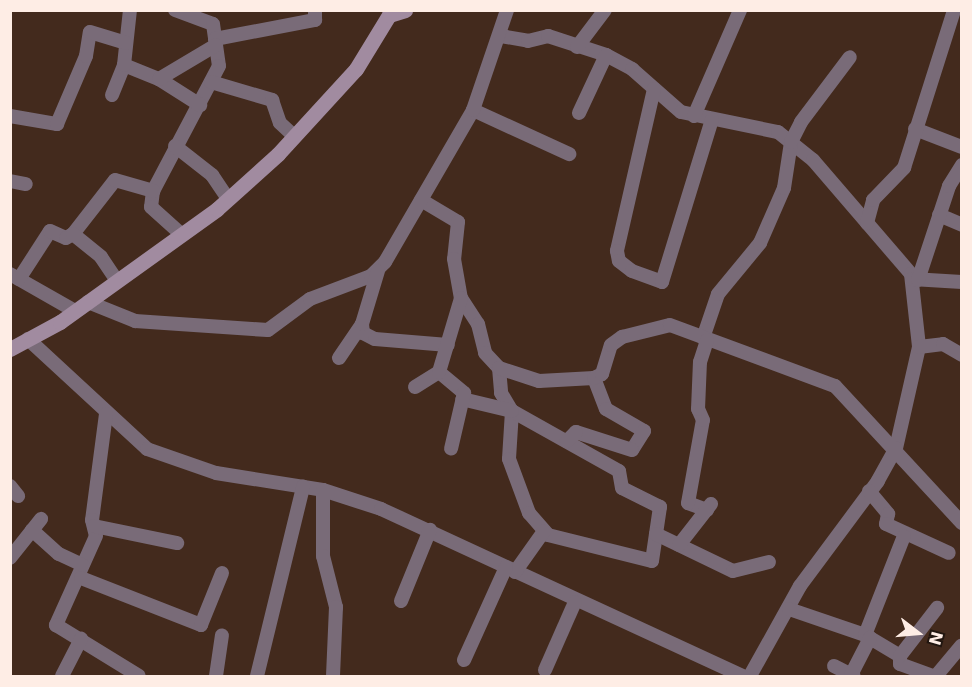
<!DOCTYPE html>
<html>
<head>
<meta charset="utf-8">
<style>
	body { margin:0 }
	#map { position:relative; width:972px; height:687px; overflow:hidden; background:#432a1d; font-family:"DejaVu Sans",sans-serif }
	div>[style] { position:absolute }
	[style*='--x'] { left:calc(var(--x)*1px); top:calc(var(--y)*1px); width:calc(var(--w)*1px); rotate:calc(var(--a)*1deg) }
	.minor>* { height:14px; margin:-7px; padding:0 7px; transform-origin:7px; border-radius:7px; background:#796b78 }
	.secondary>* { height:15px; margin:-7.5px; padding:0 7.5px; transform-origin:7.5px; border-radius:7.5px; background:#a18ba0 }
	span { translate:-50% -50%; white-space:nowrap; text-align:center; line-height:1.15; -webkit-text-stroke:4.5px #211610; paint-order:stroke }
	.frame { position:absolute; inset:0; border:12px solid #feede5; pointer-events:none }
	.north { position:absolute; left:888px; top:603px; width:60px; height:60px; -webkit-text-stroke:4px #211610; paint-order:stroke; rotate:106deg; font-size:16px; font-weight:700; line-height:24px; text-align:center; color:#feede5 }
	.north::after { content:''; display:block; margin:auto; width:21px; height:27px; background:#feede5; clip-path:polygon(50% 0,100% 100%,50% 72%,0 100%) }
</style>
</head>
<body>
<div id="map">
	<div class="minor">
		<div style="--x:175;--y:10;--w:40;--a:20.2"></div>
		<div style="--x:213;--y:24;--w:42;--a:81.9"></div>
		<div style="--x:219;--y:66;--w:141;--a:117.8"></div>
		<div style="--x:153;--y:191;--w:16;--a:97"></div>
		<div style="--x:151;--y:207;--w:40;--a:42"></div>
		<div style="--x:501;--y:36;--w:27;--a:10"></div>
		<div style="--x:528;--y:41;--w:21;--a:-14"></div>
		<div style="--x:548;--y:36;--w:61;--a:18.1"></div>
		<div style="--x:606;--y:55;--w:30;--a:28"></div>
		<div style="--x:632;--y:69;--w:65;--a:41.3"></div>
		<div style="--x:681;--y:112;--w:99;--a:11.7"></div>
		<div style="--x:778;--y:132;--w:45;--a:38.7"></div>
		<div style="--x:813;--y:160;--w:150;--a:49.3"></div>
		<div style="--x:911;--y:274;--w:73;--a:83.7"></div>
		<div style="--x:919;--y:347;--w:104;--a:102.8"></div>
		<div style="--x:896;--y:448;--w:38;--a:119"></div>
		<div style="--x:878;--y:481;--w:131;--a:126.6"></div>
		<div style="--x:800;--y:586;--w:103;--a:119.1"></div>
		<div style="--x:215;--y:39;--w:102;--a:-10.8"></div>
		<div style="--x:315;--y:20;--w:10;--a:-90"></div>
		<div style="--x:577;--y:47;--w:46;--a:-52.9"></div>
		<div style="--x:124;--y:65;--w:38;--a:22"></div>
		<div style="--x:159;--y:79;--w:49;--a:32.4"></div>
		<div style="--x:159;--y:79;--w:66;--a:-30.8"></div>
		<div style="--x:211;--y:82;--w:64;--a:16.4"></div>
		<div style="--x:272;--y:100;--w:24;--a:71"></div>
		<div style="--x:280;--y:123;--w:19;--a:43"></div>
		<div style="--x:654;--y:89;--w:166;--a:102.9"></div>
		<div style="--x:617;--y:251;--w:10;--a:79"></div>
		<div style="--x:619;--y:261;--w:16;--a:38"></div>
		<div style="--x:632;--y:271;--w:32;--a:20"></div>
		<div style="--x:662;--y:282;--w:170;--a:-72.9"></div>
		<div style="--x:112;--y:95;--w:32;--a:-68"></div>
		<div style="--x:124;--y:65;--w:55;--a:-83.8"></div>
		<div style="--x:473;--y:110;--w:106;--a:24.6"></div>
		<div style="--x:579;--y:113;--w:64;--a:-65"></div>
		<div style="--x:10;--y:116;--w:48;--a:9.7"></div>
		<div style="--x:57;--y:124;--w:74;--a:-66.9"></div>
		<div style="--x:86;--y:56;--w:24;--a:-81"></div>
		<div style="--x:90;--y:32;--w:37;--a:17"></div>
		<div style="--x:694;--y:116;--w:116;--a:-66.5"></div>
		<div style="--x:915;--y:129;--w:50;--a:21"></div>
		<div style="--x:175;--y:146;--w:47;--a:38.1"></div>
		<div style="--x:212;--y:175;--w:29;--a:56"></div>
		<div style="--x:10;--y:181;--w:16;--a:11"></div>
		<div style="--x:421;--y:200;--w:43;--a:30.7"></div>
		<div style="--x:458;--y:222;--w:37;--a:96"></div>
		<div style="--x:454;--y:259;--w:40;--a:80"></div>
		<div style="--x:461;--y:298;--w:31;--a:57"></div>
		<div style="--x:478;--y:324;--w:30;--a:76"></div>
		<div style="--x:485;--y:353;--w:21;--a:47"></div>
		<div style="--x:499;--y:368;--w:25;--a:85"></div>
		<div style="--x:501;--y:393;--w:21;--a:59"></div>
		<div style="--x:512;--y:411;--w:48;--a:93.6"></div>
		<div style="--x:509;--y:459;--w:58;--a:69.7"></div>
		<div style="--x:529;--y:513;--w:29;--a:49"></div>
		<div style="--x:548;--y:535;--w:107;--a:14"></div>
		<div style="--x:652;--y:561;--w:55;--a:-81.6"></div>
		<div style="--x:660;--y:507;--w:42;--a:-153.4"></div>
		<div style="--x:622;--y:488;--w:17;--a:-100"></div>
		<div style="--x:619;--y:471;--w:123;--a:-150.7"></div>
		<div style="--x:512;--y:411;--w:51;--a:-166.5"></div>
		<div style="--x:939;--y:215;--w:25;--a:23"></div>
		<div style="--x:867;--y:223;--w:24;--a:-75"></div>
		<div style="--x:873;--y:200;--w:45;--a:-45.9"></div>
		<div style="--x:904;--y:168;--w:166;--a:-72.4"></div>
		<div style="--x:73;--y:234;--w:68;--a:-52.1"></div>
		<div style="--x:115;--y:180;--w:40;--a:16"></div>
		<div style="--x:10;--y:274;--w:75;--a:29.6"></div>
		<div style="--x:19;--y:279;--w:57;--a:-57.1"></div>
		<div style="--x:50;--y:231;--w:17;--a:24"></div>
		<div style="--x:66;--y:238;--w:8;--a:-30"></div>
		<div style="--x:73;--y:234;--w:36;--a:39"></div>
		<div style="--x:101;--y:257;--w:29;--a:56"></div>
		<div style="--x:912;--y:279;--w:50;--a:3.4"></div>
		<div style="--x:918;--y:280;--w:99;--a:-71.7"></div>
		<div style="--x:949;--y:186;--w:25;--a:-58"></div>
		<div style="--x:88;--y:302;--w:51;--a:22"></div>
		<div style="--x:135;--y:321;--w:133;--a:3.9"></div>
		<div style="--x:268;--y:330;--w:52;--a:-36.4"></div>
		<div style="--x:310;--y:299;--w:65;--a:-20.7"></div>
		<div style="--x:371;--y:276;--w:20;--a:-45"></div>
		<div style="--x:385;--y:262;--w:176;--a:-59.9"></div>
		<div style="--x:473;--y:110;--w:106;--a:-71.2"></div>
		<div style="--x:362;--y:324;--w:9;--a:84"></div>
		<div style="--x:363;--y:333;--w:13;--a:27"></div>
		<div style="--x:375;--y:339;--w:73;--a:4.7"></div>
		<div style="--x:703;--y:338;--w:46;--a:-71.2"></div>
		<div style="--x:718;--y:294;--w:66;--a:-50.5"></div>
		<div style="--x:760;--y:243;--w:60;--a:-66.4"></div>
		<div style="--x:784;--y:188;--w:47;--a:-81.3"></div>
		<div style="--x:791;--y:142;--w:22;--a:-63"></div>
		<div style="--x:801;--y:122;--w:81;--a:-53"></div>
		<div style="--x:28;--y:339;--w:162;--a:42.7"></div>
		<div style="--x:147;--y:449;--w:73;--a:19.2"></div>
		<div style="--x:216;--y:473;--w:108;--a:9"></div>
		<div style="--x:323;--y:490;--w:61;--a:18.1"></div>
		<div style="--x:381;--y:509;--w:398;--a:24.8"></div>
		<div style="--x:919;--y:347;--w:24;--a:-7"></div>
		<div style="--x:943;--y:344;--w:22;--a:30"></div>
		<div style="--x:339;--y:358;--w:41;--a:-55.9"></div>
		<div style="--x:362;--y:324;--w:55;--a:-73.2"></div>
		<div style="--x:499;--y:368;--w:42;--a:18"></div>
		<div style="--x:539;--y:381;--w:55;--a:-3.1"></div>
		<div style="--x:594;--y:378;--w:33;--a:69"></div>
		<div style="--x:606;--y:409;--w:44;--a:30.1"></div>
		<div style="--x:644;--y:431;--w:22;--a:122"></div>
		<div style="--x:632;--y:450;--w:59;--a:-162.2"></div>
		<div style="--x:576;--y:432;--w:13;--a:135"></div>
		<div style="--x:439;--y:372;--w:33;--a:40"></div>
		<div style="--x:464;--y:393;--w:57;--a:103.1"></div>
		<div style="--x:594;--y:378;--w:9;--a:-27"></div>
		<div style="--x:602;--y:374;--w:30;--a:-73"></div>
		<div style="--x:611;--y:345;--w:14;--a:-36"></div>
		<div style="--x:622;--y:337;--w:49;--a:-14"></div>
		<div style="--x:670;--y:325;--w:176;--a:20.3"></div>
		<div style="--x:835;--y:386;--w:187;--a:47.2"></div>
		<div style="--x:415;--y:387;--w:28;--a:-32"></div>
		<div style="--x:439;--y:372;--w:77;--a:-73.4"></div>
		<div style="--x:106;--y:414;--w:107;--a:97.5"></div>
		<div style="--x:92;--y:520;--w:16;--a:76"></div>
		<div style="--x:96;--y:536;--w:98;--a:114.2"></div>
		<div style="--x:56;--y:625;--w:97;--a:31.6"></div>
		<div style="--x:10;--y:486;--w:13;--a:51"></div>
		<div style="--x:323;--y:490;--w:66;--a:90"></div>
		<div style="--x:323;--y:556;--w:53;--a:75.7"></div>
		<div style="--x:336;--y:607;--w:69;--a:92.5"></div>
		<div style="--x:869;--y:491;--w:30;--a:50"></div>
		<div style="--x:888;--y:514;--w:10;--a:101"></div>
		<div style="--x:886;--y:524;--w:69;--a:24.7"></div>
		<div style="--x:707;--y:510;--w:20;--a:-160"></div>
		<div style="--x:688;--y:503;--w:84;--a:-79.8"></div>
		<div style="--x:703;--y:420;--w:12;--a:-114"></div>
		<div style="--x:698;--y:409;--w:47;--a:-87.6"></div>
		<div style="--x:700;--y:362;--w:23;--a:-72"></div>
		<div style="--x:94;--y:526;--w:85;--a:11.6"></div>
		<div style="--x:32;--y:530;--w:36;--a:42"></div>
		<div style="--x:59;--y:554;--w:26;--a:25"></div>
		<div style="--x:656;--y:534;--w:85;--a:25.7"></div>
		<div style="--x:733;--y:571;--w:37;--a:-14"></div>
		<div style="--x:679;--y:545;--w:52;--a:-52"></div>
		<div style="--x:10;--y:558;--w:50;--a:-51.5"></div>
		<div style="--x:515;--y:572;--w:50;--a:-54.7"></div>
		<div style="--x:81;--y:578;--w:129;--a:21.4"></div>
		<div style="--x:201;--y:625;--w:56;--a:-68"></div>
		<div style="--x:401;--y:601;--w:77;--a:-67.8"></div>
		<div style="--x:789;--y:609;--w:80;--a:18.9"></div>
		<div style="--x:865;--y:635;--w:41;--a:31"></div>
		<div style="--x:900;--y:656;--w:8;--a:90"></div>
		<div style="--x:900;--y:664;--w:35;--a:20"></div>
		<div style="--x:865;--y:635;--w:106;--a:-68.5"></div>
		<div style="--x:900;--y:656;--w:61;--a:-52.4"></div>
		<div style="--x:464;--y:660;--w:102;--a:-65.7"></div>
		<div style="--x:834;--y:666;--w:22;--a:27"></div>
		<div style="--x:545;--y:670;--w:74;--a:-66.2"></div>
		<div style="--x:851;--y:675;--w:42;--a:-62.8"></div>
		<div style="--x:62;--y:676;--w:42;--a:-62.8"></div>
		<div style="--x:216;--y:676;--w:41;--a:-81.7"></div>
		<div style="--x:257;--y:676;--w:195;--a:-76.3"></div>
		<div style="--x:936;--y:676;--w:40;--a:-50"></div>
	</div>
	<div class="secondary">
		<div style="--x:10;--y:349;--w:57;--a:-28.4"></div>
		<div style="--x:60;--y:322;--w:193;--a:-35.7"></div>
		<div style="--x:217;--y:209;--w:82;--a:-42"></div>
		<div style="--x:278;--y:154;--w:115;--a:-47.5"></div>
		<div style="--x:356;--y:69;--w:63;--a:-58.6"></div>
		<div style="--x:389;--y:15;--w:17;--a:-17"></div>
	</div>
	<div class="frame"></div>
	<div class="north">N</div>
</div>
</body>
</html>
